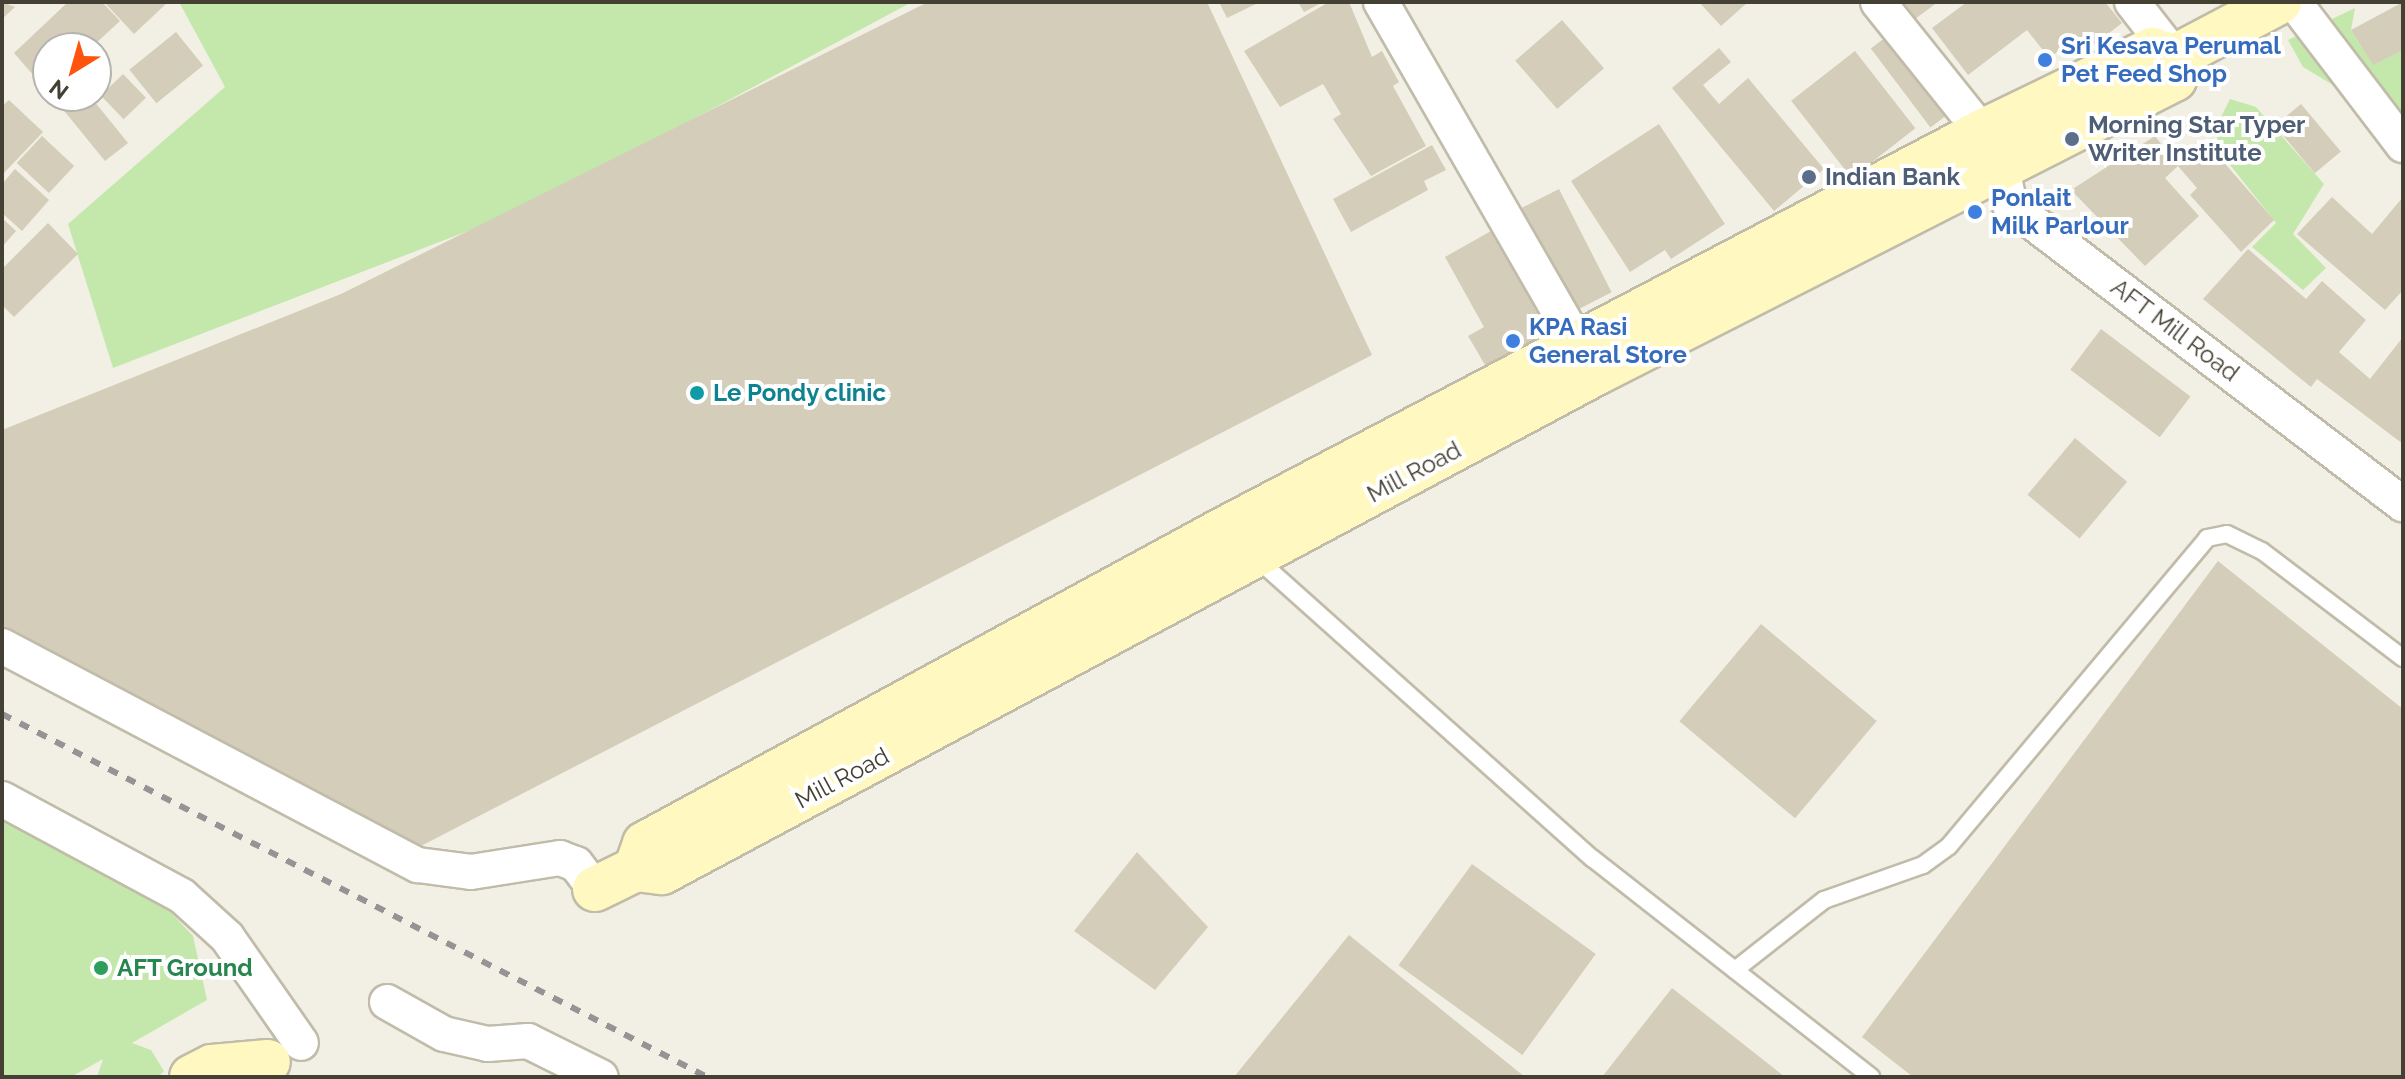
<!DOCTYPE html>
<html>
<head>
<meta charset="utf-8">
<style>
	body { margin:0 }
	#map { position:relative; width:2405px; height:1079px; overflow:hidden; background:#f2f0e4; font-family:Raleway,sans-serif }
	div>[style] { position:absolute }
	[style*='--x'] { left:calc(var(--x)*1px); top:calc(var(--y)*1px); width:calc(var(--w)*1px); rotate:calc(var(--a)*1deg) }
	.green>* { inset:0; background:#c4e8ab }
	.building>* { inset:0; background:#d4cdb9; transform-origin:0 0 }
	.roads { filter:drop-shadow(2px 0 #c1bca9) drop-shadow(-2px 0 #c1bca9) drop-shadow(0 2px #c1bca9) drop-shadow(0 -2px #c1bca9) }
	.lane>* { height:16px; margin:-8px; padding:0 8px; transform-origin:8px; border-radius:8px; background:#fff }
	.street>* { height:34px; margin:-17px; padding:0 17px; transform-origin:17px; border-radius:17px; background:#fff }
	.secondary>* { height:44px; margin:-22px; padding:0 22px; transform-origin:22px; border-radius:22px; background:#fff9c1 }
	.rail>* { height:6px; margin-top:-3px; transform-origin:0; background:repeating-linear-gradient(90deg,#949494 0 10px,transparent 0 20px) }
	.dots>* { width:22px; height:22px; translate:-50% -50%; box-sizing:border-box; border:4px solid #fff; border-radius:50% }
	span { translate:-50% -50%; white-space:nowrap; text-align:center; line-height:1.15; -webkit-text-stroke:8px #fff; paint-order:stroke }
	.shop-label { font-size:24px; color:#366cbe; font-weight:700 }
	.left { translate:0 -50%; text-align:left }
	.service-label { font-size:24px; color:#4e5e75; font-weight:700 }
	.street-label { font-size:24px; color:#454034 }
	.culture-label { font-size:24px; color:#0d838f; font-weight:700 }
	.leisure-label { font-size:24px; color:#27864d; font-weight:700 }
	.frame { position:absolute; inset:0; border:4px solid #454034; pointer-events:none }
	.north { position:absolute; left:32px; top:32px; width:80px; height:80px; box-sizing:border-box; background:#fff; border:2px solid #b5b3ae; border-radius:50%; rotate:217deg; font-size:22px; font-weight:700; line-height:32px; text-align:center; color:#454034 }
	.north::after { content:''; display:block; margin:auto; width:28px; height:36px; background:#ff540e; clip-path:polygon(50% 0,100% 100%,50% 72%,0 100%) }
</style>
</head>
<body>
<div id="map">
	<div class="green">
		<div style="clip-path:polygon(179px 2px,912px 2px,525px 209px,113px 368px,68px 224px,225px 87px)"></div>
		<div style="clip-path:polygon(2355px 8px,2351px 30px,2373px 64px,2403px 50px,2403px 127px,2303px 67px,2288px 40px)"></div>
		<div style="clip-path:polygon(2230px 99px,2256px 107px,2324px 184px,2293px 234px,2326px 268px,2303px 290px,2252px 247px,2276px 223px,2227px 161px,2214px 131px)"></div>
		<div style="clip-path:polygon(2px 807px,149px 889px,193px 936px,207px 1000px,132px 1043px,151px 1050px,164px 1071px,158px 1077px,97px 1077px,103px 1059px,71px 1077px,2px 1077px)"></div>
	</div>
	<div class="building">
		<div style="clip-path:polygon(2px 2px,15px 7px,2px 19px)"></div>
		<div style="clip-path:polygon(68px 2px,102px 2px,120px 21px,95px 44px,107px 58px,96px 68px,96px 48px,48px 48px,48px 92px,14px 53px)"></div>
		<div style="clip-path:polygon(104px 2px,168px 2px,134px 34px)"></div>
		<div style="clip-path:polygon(928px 2px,1207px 2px,1372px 355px,419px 847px,2px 629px,2px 430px,341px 294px)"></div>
		<div style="clip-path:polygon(1219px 2px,1260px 2px,1227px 18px)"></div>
		<div style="clip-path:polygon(1298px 2px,1323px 2px,1304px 12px)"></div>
		<div style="clip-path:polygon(1329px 2px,1349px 2px,1372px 57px,1382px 51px,1399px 82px,1393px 86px,1426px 146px,1371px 176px,1333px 119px,1341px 114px,1323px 84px,1280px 107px,1244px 51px)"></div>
		<div style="clip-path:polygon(1699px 2px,1748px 2px,1721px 26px)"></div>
		<div style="clip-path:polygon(1902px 2px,1938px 2px,1915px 19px)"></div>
		<div style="clip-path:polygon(1967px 2px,2105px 2px,2122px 23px,2081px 55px,2071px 42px,2049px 58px,2027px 30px,1968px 75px,1932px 28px)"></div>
		<div style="clip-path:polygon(2403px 2px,2403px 50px,2373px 65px,2351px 30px)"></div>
		<div style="left:1562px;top:20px;width:64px;height:62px;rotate:49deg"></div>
		<div style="left:176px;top:32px;width:43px;height:60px;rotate:51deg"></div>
		<div style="left:1890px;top:34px;width:99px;height:24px;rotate:53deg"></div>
		<div style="clip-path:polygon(1719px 48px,1731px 62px,1703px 85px,1719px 104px,1748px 78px,1824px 169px,1774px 211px,1672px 88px)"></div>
		<div style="left:1855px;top:51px;width:98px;height:81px;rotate:52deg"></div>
		<div style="left:123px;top:74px;width:33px;height:31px;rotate:46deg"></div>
		<div style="clip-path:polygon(52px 96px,90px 96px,128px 143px,105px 161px)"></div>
		<div style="clip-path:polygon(9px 100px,43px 132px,4px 173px,2px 106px)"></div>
		<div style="left:2301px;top:104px;width:62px;height:34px;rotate:50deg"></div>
		<div style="clip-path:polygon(1659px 124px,1725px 224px,1671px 259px,1665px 250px,1630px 272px,1571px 181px)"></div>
		<div style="left:42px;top:136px;width:44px;height:37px;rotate:43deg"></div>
		<div style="clip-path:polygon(2155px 136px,2178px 166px,2165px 178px,2199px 216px,2145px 266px,2071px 190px)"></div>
		<div style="clip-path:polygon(2207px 143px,2274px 220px,2241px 252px,2190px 195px,2197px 188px,2178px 166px)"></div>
		<div style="clip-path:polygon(1432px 145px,1446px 170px,1424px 181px,1428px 190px,1351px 232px,1333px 199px)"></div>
		<div style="clip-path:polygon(15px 169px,49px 200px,22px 231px,2px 213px,2px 184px)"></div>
		<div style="left:1559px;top:189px;width:116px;height:58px;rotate:63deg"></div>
		<div style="clip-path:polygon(2332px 197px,2372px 234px,2403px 197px,2403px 290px,2385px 310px,2297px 234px)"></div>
		<div style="clip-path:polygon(2px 218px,16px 231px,2px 247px)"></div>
		<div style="clip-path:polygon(48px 223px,78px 254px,14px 317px,2px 305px,2px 269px)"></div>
		<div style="clip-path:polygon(1491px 231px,1550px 335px,1488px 370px,1468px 336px,1484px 327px,1445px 257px)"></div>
		<div style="clip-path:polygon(2248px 249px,2306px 299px,2322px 281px,2366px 320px,2339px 352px,2370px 379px,2403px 337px,2403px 444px,2317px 379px,2311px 387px,2203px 299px)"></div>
		<div style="left:2101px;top:329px;width:112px;height:51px;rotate:37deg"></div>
		<div style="left:2075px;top:438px;width:68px;height:74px;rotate:40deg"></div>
		<div style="clip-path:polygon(2218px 561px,2403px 709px,2403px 1077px,1913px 1077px,1862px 1037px)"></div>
		<div style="left:1761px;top:624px;width:151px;height:127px;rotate:40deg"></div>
		<div style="clip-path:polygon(1137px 852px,1208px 927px,1155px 990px,1074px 931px)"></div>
		<div style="left:1472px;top:864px;width:153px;height:125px;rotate:36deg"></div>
		<div style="clip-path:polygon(1349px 935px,1525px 1077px,1234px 1077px)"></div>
		<div style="clip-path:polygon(1672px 988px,1785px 1077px,1602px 1077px)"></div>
	</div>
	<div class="roads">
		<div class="lane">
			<div style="--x:1255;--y:557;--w:452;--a:41.8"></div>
			<div style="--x:1592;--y:858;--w:355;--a:38.1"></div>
			<div style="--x:1735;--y:970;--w:113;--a:-38.2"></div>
			<div style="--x:1824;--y:900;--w:105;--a:-19.5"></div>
			<div style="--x:1923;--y:865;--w:32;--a:-36"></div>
			<div style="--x:1949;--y:846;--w:402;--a:-50"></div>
			<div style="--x:2207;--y:538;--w:20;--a:-11"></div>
			<div style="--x:2227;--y:534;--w:39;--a:26"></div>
			<div style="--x:2262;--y:551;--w:177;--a:37.2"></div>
		</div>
		<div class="street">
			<div style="--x:1381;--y:2;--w:420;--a:60.1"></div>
			<div style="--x:1878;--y:2;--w:166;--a:51.3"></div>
			<div style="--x:1982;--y:132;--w:38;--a:60"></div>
			<div style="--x:2001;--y:165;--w:41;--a:77.3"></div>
			<div style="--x:2010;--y:205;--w:494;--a:37.3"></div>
			<div style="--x:2132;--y:2;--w:70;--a:52"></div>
			<div style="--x:2294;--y:2;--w:180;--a:52.7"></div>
			<div style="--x:2;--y:646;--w:470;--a:27.8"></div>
			<div style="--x:418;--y:865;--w:53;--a:7.5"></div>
			<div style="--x:471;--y:872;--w:90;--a:-8.9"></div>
			<div style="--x:560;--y:858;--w:17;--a:21"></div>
			<div style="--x:576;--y:864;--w:31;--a:53"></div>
			<div style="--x:2;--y:799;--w:204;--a:28.3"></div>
			<div style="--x:182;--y:896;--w:61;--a:42.3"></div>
			<div style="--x:227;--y:937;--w:129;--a:55.1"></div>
			<div style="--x:387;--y:1002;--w:65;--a:29.3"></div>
			<div style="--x:444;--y:1034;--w:45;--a:12.8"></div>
			<div style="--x:488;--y:1044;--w:40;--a:-4.3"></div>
			<div style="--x:528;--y:1041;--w:81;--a:26.3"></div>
		</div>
		<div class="secondary">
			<div style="--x:636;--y:869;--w:27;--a:-70"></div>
			<div style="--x:645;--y:844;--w:660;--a:-28.51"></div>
			<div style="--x:1225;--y:529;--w:855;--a:-27.67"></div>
			<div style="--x:1982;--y:132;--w:189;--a:-25.8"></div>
			<div style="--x:2152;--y:50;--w:24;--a:17"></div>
			<div style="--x:2175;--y:57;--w:118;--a:-27.9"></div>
			<div style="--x:595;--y:889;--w:46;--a:-26"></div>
			<div style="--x:636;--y:869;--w:26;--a:7"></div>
			<div style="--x:662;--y:872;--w:1057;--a:-28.12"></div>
			<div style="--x:1594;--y:374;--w:651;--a:-26.96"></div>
			<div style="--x:2174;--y:79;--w:22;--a:-87"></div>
			<div style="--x:192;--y:1077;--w:22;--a:-27"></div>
			<div style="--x:212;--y:1067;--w:56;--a:-5.1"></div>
		</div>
	</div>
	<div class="rail">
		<div style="--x:2;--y:714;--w:793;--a:27.24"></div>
	</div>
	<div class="dots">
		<div style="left:2045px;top:60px;background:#3f7fe0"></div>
		<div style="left:2072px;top:139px;background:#5c6f8a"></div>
		<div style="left:1809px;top:177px;background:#5c6f8a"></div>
		<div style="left:1975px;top:212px;background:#3f7fe0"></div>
		<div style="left:1513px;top:341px;background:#3f7fe0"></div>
		<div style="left:697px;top:393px;background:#0f9aa8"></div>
		<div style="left:101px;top:968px;background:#2e9e5b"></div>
	</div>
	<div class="shop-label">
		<span class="left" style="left:2061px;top:60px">Sri Kesava Perumal<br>Pet Feed Shop</span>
		<span class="left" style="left:1991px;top:212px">Ponlait<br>Milk Parlour</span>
		<span class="left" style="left:1529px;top:341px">KPA Rasi<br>General Store</span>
	</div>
	<div class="service-label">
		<span class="left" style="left:2088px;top:139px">Morning Star Typer<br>Writer Institute</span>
		<span class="left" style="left:1825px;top:177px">Indian Bank</span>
	</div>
	<div class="street-label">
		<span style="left:2175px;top:330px;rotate:37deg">AFT Mill Road</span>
		<span style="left:1414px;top:472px;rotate:-28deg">Mill Road</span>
		<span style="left:842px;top:778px;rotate:-28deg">Mill Road</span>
	</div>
	<div class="culture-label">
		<span class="left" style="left:713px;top:393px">Le Pondy clinic</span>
	</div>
	<div class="leisure-label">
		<span class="left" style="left:117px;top:968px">AFT Ground</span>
	</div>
	<div class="frame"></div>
	<div class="north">N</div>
</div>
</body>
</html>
